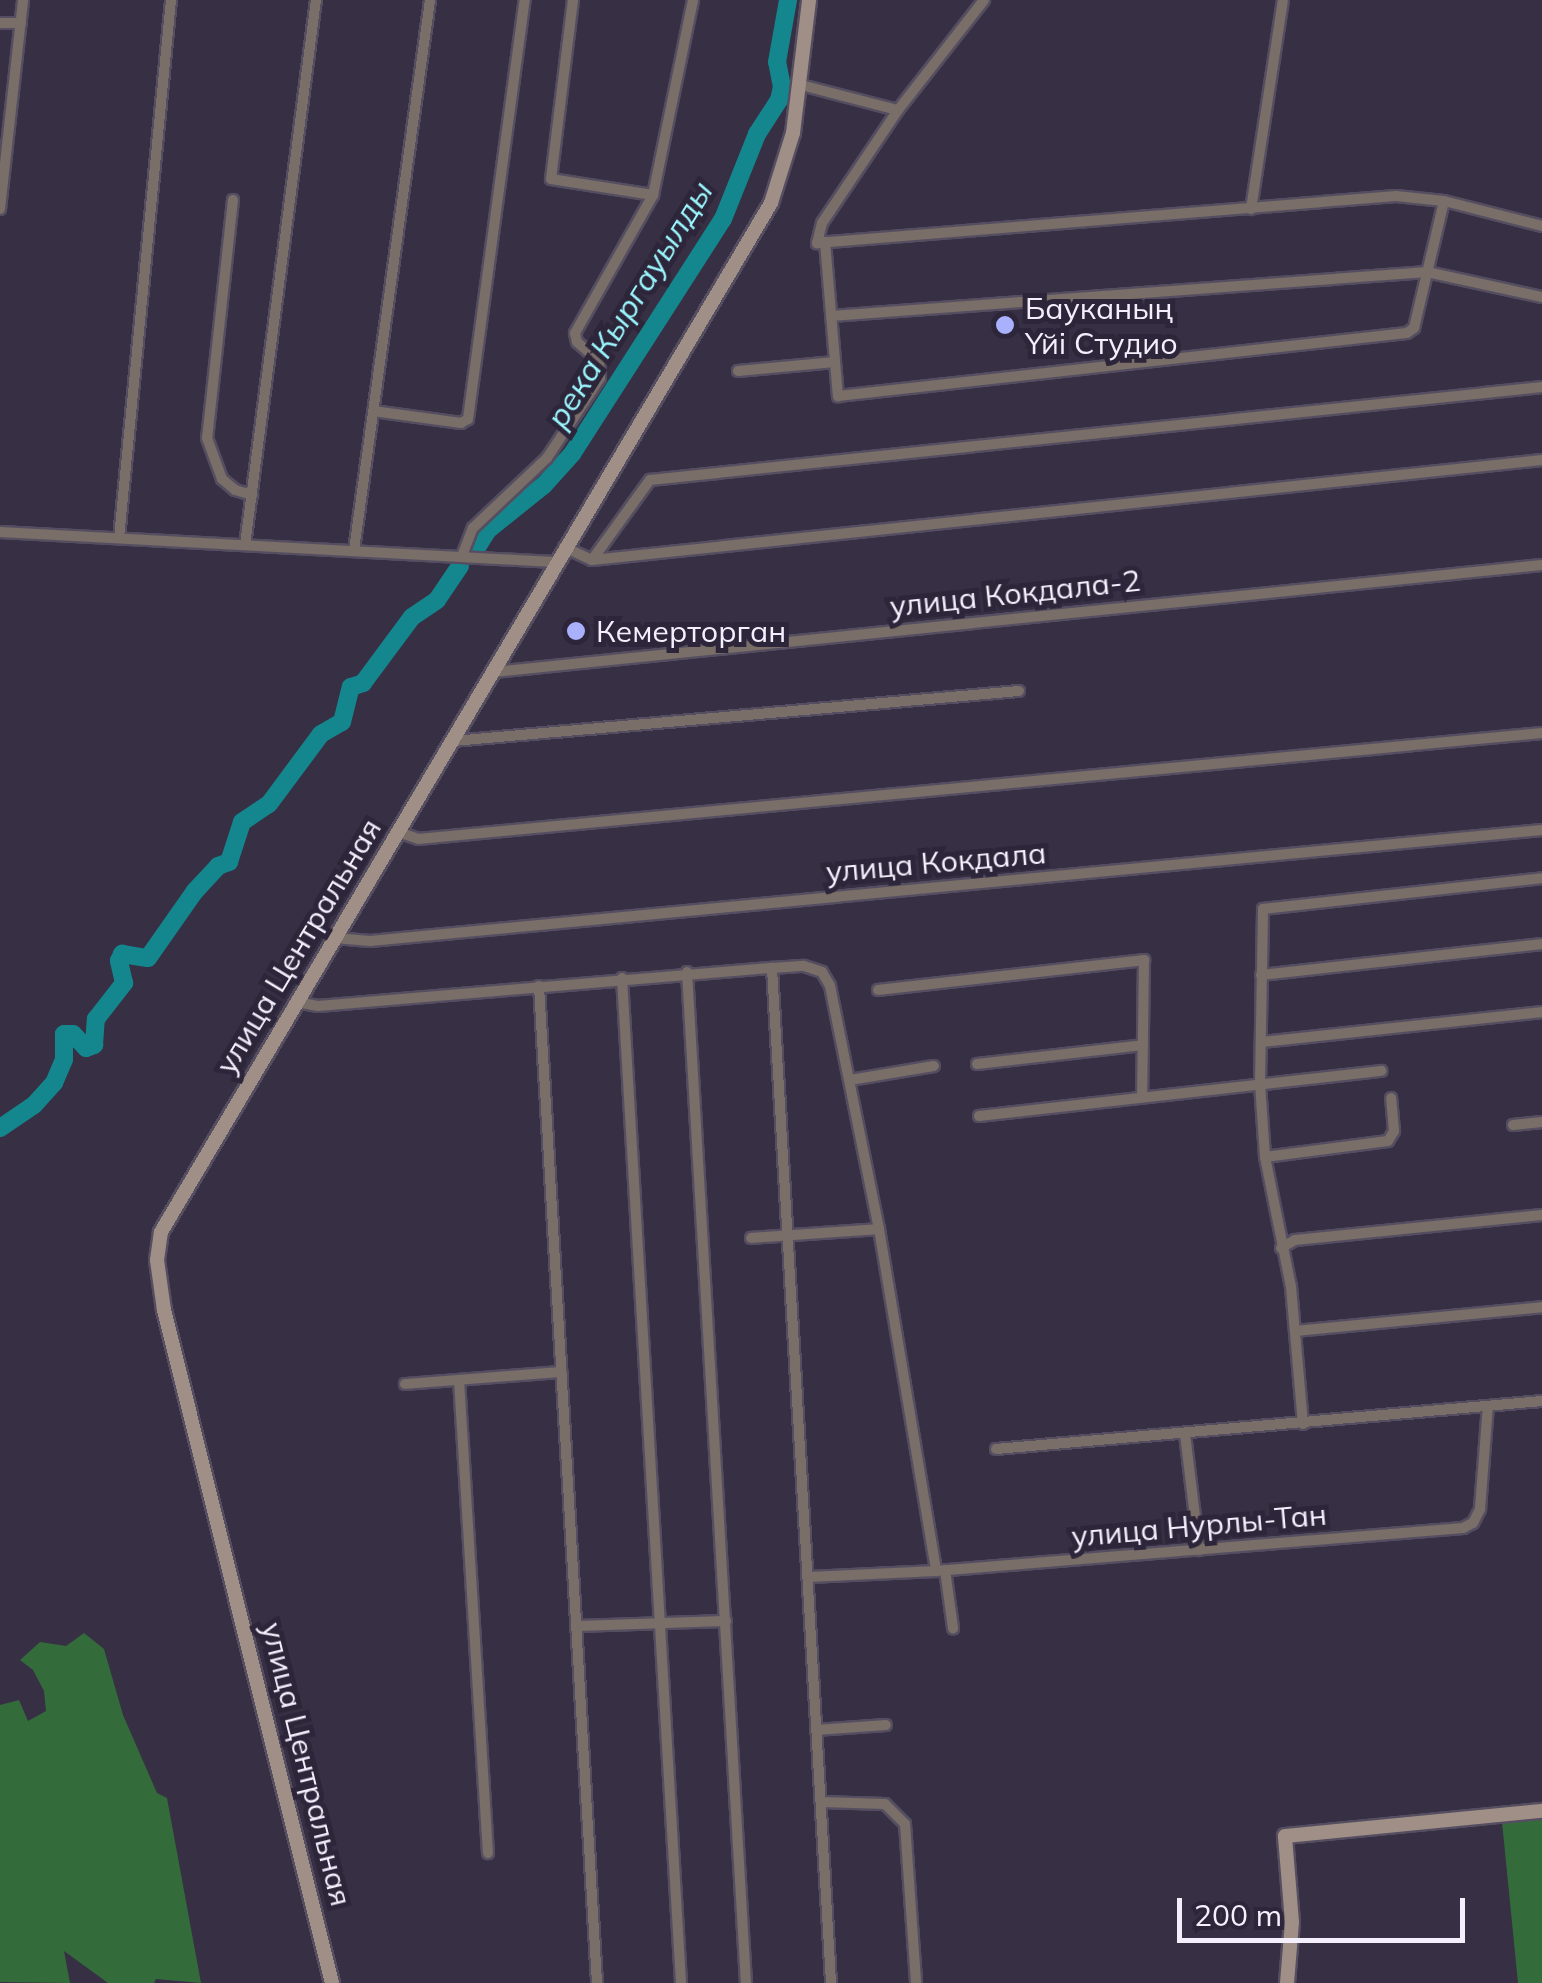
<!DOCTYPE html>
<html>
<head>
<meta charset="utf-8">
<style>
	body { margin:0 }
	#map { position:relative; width:1542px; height:1983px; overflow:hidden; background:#372f43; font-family:Mulish,sans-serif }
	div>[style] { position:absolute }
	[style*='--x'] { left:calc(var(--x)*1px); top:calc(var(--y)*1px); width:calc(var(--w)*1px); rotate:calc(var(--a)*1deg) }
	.green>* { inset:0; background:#336b3b }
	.river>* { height:18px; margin:-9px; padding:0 9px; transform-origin:9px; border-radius:9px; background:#14878e }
	.roads { filter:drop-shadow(2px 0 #554e61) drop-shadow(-2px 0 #554e61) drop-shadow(0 2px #554e61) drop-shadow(0 -2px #554e61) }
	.street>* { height:10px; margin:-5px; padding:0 5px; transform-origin:5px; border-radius:5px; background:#796e68 }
	.secondary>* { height:14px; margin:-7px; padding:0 7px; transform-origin:7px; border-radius:7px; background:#a08f86 }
	.dots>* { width:28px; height:28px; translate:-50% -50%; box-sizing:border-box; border:5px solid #2d2539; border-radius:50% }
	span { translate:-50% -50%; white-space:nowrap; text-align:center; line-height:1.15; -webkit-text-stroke:10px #2d2539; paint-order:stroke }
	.poi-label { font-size:30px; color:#f4effd }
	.left { translate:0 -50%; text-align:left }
	.street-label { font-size:30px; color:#f4effd }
	.water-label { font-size:32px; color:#9bf6fd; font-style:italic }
	.scale { position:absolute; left:1177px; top:1898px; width:288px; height:45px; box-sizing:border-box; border:5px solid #f4effd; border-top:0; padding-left:12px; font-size:30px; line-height:35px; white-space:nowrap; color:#f4effd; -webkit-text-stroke:8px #2d2539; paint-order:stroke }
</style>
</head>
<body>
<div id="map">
	<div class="green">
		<div style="clip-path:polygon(84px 1633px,104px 1649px,123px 1715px,157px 1793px,167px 1798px,201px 1983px,156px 1979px,154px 1983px,108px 1983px,64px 1951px,70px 1983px,0 1982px,0 1705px,19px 1700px,28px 1721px,46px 1711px,44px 1691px,33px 1670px,20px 1660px,40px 1642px,66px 1646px)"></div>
		<div style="clip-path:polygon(1542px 1818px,1542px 1983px,1518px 1983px,1502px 1822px)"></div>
	</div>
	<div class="river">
		<div style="--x:476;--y:549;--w:22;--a:-58"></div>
		<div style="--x:488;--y:530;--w:72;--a:-38.8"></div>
		<div style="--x:544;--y:485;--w:42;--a:-47.9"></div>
		<div style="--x:572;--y:454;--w:279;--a:-57.3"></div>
		<div style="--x:723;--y:219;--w:92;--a:-68.2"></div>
		<div style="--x:757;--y:134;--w:40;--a:-57.1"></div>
		<div style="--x:779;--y:100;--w:13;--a:-77"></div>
		<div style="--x:782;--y:87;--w:25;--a:-101"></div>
		<div style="--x:777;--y:62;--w:63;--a:-79.9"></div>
		<div style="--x:0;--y:1128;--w:41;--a:-34.1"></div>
		<div style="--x:34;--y:1105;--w:30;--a:-48"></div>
		<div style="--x:54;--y:1083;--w:25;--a:-67"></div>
		<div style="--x:64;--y:1060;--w:26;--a:-90"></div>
		<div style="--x:64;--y:1034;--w:9;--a:0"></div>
		<div style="--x:73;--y:1034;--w:19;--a:47"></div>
		<div style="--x:86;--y:1048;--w:9;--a:-21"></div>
		<div style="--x:94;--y:1045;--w:26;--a:-86"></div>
		<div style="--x:96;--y:1019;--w:46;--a:-52.1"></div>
		<div style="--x:124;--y:983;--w:23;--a:-103"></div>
		<div style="--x:119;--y:961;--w:8;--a:-67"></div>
		<div style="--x:122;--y:954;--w:26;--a:9"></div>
		<div style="--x:148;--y:958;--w:82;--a:-55"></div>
		<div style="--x:195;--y:891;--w:34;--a:-47"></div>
		<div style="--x:218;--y:866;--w:12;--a:-20"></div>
		<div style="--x:229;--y:862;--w:42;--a:-72"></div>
		<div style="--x:242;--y:822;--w:32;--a:-34"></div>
		<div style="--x:269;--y:804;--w:87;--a:-53.4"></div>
		<div style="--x:321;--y:734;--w:24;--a:-30"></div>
		<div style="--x:342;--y:722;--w:36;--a:-76"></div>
		<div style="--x:351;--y:687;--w:13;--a:-18"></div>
		<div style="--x:363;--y:683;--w:82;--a:-53.4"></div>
		<div style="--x:412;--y:617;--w:30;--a:-34"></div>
		<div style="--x:437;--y:600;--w:41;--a:-55.9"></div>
	</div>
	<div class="roads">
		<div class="street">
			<div style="--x:573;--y:0;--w:180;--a:97"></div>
			<div style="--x:551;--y:179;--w:103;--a:8.9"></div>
			<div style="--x:984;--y:0;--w:140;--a:128"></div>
			<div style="--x:898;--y:110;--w:136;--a:123.9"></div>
			<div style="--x:822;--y:223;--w:21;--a:104"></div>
			<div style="--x:817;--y:243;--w:581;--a:-4.64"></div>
			<div style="--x:1396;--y:196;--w:48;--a:5.9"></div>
			<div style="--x:1444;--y:201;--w:101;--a:14.3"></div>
			<div style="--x:0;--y:23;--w:21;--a:0"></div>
			<div style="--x:801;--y:85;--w:100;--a:14.5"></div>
			<div style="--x:233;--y:200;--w:239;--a:96.2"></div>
			<div style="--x:207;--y:438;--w:44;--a:69.9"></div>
			<div style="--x:222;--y:479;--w:17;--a:40"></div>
			<div style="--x:235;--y:490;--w:18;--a:16"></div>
			<div style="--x:0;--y:209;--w:210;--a:-83.7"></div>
			<div style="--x:1251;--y:209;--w:211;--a:-81.3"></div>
			<div style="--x:825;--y:242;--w:155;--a:85.2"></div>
			<div style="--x:838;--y:396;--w:572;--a:-6.32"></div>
			<div style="--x:1407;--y:333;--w:9;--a:-36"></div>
			<div style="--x:1414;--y:328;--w:130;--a:-76.7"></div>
			<div style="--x:831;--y:316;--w:598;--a:-4.22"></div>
			<div style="--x:1427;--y:272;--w:118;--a:12.3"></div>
			<div style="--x:738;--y:371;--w:97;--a:-5.3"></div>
			<div style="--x:373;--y:411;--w:89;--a:7.8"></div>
			<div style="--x:461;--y:423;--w:8;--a:-30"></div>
			<div style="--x:468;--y:419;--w:423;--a:-82.3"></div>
			<div style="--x:0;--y:532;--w:555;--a:3.1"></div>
			<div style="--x:119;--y:538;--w:541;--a:-84.48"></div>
			<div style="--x:245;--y:545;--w:550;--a:-82.58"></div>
			<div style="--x:564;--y:547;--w:31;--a:25"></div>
			<div style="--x:592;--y:560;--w:955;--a:-6.01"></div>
			<div style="--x:354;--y:550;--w:555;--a:-82.13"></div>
			<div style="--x:462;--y:556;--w:30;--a:-69"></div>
			<div style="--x:473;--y:528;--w:102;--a:-43.4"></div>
			<div style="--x:547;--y:458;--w:96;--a:-56.5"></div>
			<div style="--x:600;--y:378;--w:17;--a:-93"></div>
			<div style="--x:599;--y:361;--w:29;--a:-139"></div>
			<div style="--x:577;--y:342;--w:9;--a:-103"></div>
			<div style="--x:575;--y:333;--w:159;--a:-60.5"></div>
			<div style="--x:653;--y:195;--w:199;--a:-78.4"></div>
			<div style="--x:592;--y:560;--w:99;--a:-54.1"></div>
			<div style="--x:650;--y:480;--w:897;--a:-5.95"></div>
			<div style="--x:494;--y:672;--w:1053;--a:-5.83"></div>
			<div style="--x:453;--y:741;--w:568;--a:-5.05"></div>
			<div style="--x:398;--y:832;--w:21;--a:19"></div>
			<div style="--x:418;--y:839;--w:1129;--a:-5.39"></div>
			<div style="--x:335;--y:938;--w:35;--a:5"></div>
			<div style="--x:370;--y:941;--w:1177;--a:-5.41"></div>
			<div style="--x:772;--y:968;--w:32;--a:-4"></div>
			<div style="--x:804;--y:966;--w:19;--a:18"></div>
			<div style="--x:822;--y:972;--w:16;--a:60"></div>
			<div style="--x:830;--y:986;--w:248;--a:78.6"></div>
			<div style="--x:879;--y:1229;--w:347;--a:80.5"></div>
			<div style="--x:687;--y:972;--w:1013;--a:86.66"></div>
			<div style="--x:1261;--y:975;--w:283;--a:-6.3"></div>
			<div style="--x:622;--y:978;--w:1007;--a:86.64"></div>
			<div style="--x:539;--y:986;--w:999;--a:86.67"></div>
			<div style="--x:878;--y:990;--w:268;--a:-6.4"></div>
			<div style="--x:1144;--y:960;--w:137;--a:90.8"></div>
			<div style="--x:297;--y:1002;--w:21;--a:11"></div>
			<div style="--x:318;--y:1006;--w:456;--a:-4.8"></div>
			<div style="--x:772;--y:968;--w:1017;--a:86.67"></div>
			<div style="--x:1262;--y:1042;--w:282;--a:-6.1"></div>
			<div style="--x:977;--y:1064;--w:167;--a:-6.5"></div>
			<div style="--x:850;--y:1080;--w:85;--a:-9.5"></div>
			<div style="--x:979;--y:1116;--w:405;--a:-6.4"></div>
			<div style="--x:1513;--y:1125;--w:29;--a:-6"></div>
			<div style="--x:1265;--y:1157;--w:124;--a:-7.4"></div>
			<div style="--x:1388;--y:1141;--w:12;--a:-59"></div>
			<div style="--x:1394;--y:1131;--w:33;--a:-95"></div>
			<div style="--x:751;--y:1238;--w:128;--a:-4"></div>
			<div style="--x:1281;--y:1248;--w:16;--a:-30"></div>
			<div style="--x:1295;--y:1240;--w:248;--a:-5.8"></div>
			<div style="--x:1295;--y:1331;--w:248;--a:-5.5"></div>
			<div style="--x:459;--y:1380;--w:474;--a:86.5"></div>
			<div style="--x:405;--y:1384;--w:157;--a:-4.4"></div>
			<div style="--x:1303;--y:1424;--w:138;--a:-95"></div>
			<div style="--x:1291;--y:1287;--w:133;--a:-101.3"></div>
			<div style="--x:1265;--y:1157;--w:74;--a:-93.9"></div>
			<div style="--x:1260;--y:1083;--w:174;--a:-89"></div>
			<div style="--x:1263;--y:909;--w:281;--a:-6.3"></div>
			<div style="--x:1185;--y:1434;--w:117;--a:83.1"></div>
			<div style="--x:996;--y:1449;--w:548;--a:-5.02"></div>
			<div style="--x:945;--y:1570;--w:59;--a:82.1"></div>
			<div style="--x:809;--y:1577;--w:127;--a:-2.7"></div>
			<div style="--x:936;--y:1571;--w:529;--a:-4.66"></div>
			<div style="--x:1463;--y:1528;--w:11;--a:-27"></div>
			<div style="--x:1473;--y:1523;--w:16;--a:-63"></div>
			<div style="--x:1480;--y:1509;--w:103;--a:-85.6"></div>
			<div style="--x:576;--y:1626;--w:150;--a:-1.9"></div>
			<div style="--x:816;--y:1730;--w:70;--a:-4.1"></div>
			<div style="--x:821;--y:1802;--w:64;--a:1.8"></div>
			<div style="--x:885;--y:1804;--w:28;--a:45"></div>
			<div style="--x:905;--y:1824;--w:159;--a:86"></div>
		</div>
		<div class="secondary">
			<div style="--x:332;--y:1983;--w:694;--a:-104.02"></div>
			<div style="--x:164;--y:1310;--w:50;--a:-98"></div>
			<div style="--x:157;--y:1260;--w:28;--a:-82"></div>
			<div style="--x:161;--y:1232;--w:1196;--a:-59.34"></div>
			<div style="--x:771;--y:203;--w:73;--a:-72.6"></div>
			<div style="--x:793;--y:133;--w:134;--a:-83.1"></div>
			<div style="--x:1287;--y:1983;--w:61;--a:-85.3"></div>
			<div style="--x:1292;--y:1922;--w:86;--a:-94.7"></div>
			<div style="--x:1285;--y:1836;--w:258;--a:-5.6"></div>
		</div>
	</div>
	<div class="dots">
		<div style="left:1005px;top:325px;background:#a9b0fc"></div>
		<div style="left:576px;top:631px;background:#a9b0fc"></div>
	</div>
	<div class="poi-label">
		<span class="left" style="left:1025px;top:325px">Бауканың<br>Үйі Студио</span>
		<span class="left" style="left:596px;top:631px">Кемерторган</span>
	</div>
	<div class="street-label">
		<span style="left:1015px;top:593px;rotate:-6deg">улица Кокдала-2</span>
		<span style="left:936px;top:862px;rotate:-5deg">улица Кокдала</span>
		<span style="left:298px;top:946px;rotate:-59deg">улица Центральная</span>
		<span style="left:1199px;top:1525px;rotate:-5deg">улица Нурлы-Тан</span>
		<span style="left:307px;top:1764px;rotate:76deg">улица Центральная</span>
	</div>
	<div class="water-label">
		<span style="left:629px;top:304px;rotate:-58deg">река Кыргауылды</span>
	</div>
	<div class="scale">200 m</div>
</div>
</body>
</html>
